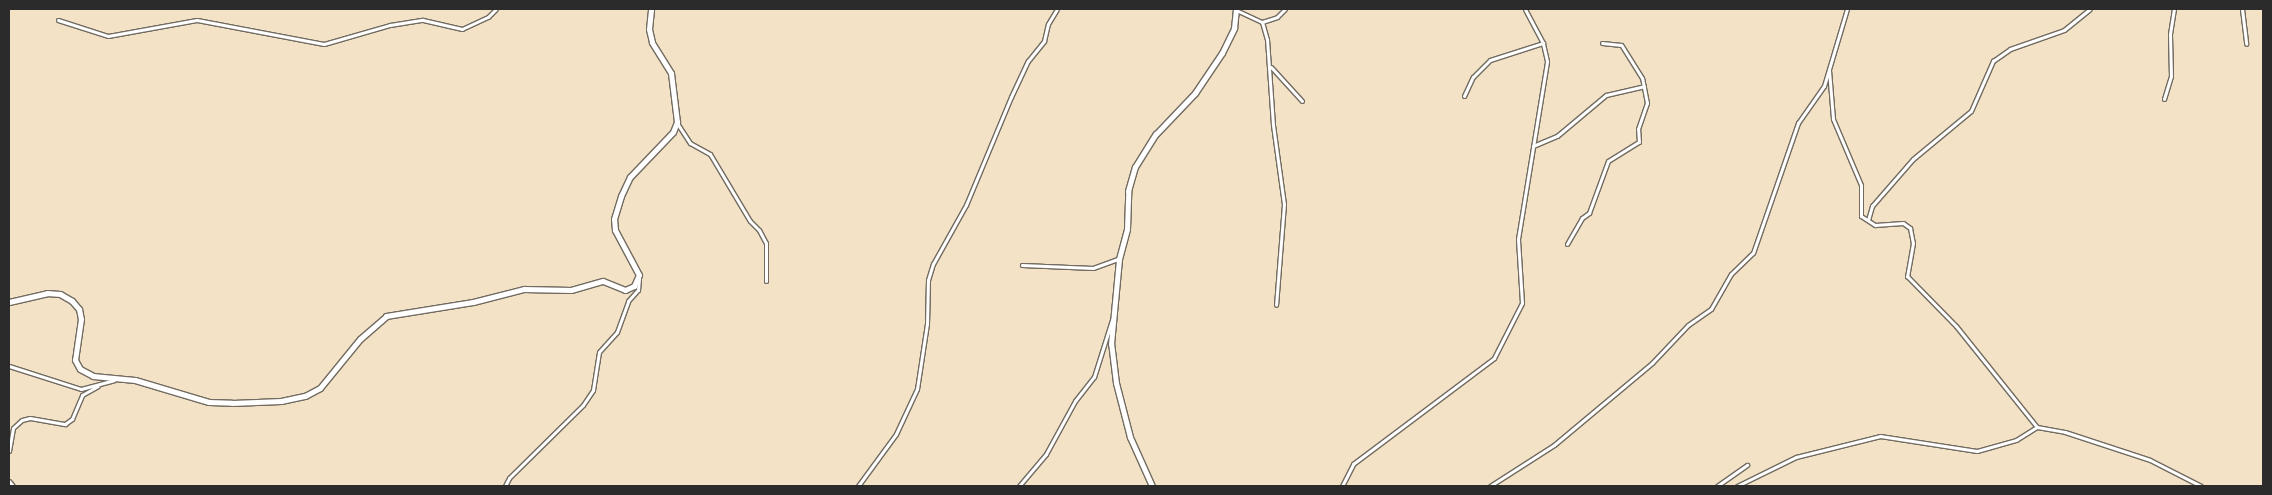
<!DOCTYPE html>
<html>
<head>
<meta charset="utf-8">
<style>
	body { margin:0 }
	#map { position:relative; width:2272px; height:495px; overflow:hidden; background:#f3e2c5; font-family:Cardo,serif }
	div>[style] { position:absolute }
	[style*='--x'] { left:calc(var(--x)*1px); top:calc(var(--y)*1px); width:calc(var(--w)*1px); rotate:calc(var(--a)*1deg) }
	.roads { filter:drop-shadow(1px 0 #716b61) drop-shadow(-1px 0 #716b61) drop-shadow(0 1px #716b61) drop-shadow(0 -1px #716b61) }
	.street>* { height:3px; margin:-1.5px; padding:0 1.5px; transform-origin:1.5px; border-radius:1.5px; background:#fff }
	.secondary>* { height:5px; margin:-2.5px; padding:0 2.5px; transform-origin:2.5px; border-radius:2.5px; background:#fff }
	span { translate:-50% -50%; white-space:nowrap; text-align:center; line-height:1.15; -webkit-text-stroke:4px #fbf7ec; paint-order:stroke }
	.frame { position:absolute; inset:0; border:10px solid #2b2b2b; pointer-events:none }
</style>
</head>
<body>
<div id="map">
	<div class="roads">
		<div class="street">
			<div style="--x:2242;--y:9;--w:35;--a:83"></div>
			<div style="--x:1236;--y:10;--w:29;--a:25"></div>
			<div style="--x:1262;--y:22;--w:18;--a:74"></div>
			<div style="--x:1267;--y:39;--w:86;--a:86"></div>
			<div style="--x:1273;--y:125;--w:80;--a:82.1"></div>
			<div style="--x:1284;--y:204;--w:101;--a:94.5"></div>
			<div style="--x:58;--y:20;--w:52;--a:17.7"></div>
			<div style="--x:108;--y:36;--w:90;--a:-10.2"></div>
			<div style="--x:197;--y:20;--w:129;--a:10.7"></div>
			<div style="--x:324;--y:44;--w:69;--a:-16.1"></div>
			<div style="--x:390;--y:25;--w:33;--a:-9"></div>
			<div style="--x:423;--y:20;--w:40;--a:13"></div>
			<div style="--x:462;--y:29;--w:29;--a:-25"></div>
			<div style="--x:488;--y:17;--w:11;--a:-45"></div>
			<div style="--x:1262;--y:22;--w:16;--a:-18"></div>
			<div style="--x:1277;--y:17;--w:11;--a:-45"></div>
			<div style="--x:1271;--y:67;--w:46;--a:47.6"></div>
			<div style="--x:1829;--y:70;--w:49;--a:85.3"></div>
			<div style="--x:1833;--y:119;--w:72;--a:67"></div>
			<div style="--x:1861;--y:185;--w:31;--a:90"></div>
			<div style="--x:1861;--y:216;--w:17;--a:33"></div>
			<div style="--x:1875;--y:225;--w:28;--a:-4"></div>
			<div style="--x:1903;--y:223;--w:9;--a:36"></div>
			<div style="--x:1910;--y:228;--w:15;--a:79"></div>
			<div style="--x:1913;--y:243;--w:34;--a:100"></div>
			<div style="--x:1907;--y:276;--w:70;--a:45.6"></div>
			<div style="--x:1956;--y:326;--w:129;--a:51.3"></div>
			<div style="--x:2037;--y:427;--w:28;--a:10"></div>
			<div style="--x:2065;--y:432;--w:89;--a:18.2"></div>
			<div style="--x:2150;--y:460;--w:57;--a:27"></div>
			<div style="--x:1464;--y:96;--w:21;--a:-65"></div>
			<div style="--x:1473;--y:77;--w:24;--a:-45"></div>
			<div style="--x:1490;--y:60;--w:56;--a:-17.8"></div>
			<div style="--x:2164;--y:99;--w:24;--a:-73"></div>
			<div style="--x:2171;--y:76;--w:42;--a:-91.4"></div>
			<div style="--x:2170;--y:34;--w:25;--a:-81"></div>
			<div style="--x:677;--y:123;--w:24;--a:57"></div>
			<div style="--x:690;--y:143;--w:23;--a:29"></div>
			<div style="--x:710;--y:154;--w:78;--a:59.2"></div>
			<div style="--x:750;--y:221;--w:13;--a:45"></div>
			<div style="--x:759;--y:230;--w:15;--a:62"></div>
			<div style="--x:766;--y:243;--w:38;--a:90"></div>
			<div style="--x:1533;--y:146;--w:26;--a:-23"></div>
			<div style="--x:1557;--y:136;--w:64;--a:-39.9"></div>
			<div style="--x:1606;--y:95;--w:39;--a:-13"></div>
			<div style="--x:1868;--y:220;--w:15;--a:-74"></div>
			<div style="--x:1872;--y:206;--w:62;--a:-48.9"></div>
			<div style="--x:1913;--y:159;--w:75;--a:-39.6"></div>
			<div style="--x:1971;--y:111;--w:55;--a:-66.3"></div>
			<div style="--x:1993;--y:61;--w:21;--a:-35"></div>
			<div style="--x:2010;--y:49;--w:57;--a:-19.4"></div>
			<div style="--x:2064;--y:30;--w:33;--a:-39"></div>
			<div style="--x:1567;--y:244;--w:30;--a:-60"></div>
			<div style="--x:1582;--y:218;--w:9;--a:-36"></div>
			<div style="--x:1589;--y:213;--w:55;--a:-69.9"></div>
			<div style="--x:1608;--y:161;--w:36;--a:-32"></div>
			<div style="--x:1639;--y:142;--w:13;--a:-94"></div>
			<div style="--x:1638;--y:129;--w:28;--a:-71"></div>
			<div style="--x:1647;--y:103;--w:25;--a:-101"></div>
			<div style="--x:1642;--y:78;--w:39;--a:-122"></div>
			<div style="--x:1621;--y:45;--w:19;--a:-174"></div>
			<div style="--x:1022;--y:265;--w:71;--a:2.4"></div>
			<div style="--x:1093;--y:268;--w:27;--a:-20"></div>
			<div style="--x:9;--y:366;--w:76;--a:17.7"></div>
			<div style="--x:81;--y:389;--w:34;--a:-15"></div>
			<div style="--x:9;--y:451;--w:23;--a:-80"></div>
			<div style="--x:13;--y:428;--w:12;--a:-42"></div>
			<div style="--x:22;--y:420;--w:8;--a:-14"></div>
			<div style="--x:30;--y:418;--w:36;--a:10"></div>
			<div style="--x:65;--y:424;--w:9;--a:-36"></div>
			<div style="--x:72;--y:419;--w:26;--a:-67"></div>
			<div style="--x:82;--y:395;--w:18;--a:-29"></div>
			<div style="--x:9;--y:481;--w:6;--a:51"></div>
			<div style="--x:505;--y:486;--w:9;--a:-63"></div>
			<div style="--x:509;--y:478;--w:104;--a:-44.6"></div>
			<div style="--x:583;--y:405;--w:18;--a:-56"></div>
			<div style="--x:593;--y:390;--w:38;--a:-81"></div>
			<div style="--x:599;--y:352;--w:27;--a:-48"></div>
			<div style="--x:617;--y:332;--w:33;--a:-70"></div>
			<div style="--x:628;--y:301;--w:15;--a:-48"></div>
			<div style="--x:638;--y:290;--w:12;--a:-85"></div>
			<div style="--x:858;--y:486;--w:64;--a:-53.8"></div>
			<div style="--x:896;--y:434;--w:50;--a:-65"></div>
			<div style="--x:917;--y:389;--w:66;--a:-81.3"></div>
			<div style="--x:927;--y:324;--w:44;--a:-88.7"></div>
			<div style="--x:928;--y:280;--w:17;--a:-73"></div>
			<div style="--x:933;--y:264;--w:68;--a:-60.8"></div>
			<div style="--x:966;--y:205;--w:117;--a:-67.4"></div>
			<div style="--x:1011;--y:97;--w:40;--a:-65"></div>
			<div style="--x:1028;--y:61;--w:26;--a:-51"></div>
			<div style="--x:1044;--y:41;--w:17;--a:-77"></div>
			<div style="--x:1048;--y:24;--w:17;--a:-59"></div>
			<div style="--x:1019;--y:486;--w:42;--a:-49.8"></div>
			<div style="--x:1046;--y:454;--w:60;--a:-61.3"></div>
			<div style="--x:1075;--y:401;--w:31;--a:-52"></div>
			<div style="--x:1094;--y:377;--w:60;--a:-72.5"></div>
			<div style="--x:1342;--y:486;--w:25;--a:-63"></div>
			<div style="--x:1353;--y:464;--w:176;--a:-36.9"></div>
			<div style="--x:1494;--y:358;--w:62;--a:-63"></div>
			<div style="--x:1522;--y:303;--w:64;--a:-93.6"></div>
			<div style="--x:1518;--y:239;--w:180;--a:-80.7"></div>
			<div style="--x:1547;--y:61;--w:18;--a:-103"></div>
			<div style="--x:1543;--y:43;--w:38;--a:-118"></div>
			<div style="--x:1490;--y:486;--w:76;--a:-32.6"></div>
			<div style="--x:1554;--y:445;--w:128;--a:-39.9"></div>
			<div style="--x:1652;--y:363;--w:52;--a:-46.5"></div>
			<div style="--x:1688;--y:325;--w:28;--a:-35"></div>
			<div style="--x:1711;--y:309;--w:40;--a:-60.3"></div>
			<div style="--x:1731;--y:274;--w:30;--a:-44"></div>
			<div style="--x:1753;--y:253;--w:138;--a:-70.9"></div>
			<div style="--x:1798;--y:123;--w:45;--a:-54.9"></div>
			<div style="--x:1824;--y:86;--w:80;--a:-73.4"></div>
			<div style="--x:1717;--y:486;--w:37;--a:-35"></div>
			<div style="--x:1737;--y:486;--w:66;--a:-26.2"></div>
			<div style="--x:1796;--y:457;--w:87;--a:-14"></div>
			<div style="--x:1880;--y:436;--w:98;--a:8.8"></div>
			<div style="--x:1977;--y:451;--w:41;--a:-15.8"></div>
			<div style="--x:2016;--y:440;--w:25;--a:-32"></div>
		</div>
		<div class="secondary">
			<div style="--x:9;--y:302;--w:39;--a:-13"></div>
			<div style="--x:47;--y:293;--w:13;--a:4"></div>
			<div style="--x:60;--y:294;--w:14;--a:30"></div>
			<div style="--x:72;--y:301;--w:11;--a:49"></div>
			<div style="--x:79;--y:309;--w:10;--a:79"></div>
			<div style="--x:81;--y:319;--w:41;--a:98.3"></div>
			<div style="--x:75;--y:360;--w:10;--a:61"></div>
			<div style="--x:80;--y:369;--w:15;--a:28"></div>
			<div style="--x:93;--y:376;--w:42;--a:5.4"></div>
			<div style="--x:135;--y:380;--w:77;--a:16.6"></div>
			<div style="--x:209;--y:402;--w:23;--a:2"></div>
			<div style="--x:232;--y:403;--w:49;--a:-2.3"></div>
			<div style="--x:281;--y:401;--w:25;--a:-12"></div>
			<div style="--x:305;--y:396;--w:17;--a:-28"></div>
			<div style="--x:320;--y:388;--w:63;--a:-50.8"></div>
			<div style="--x:360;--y:339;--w:35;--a:-41"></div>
			<div style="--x:386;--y:316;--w:88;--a:-9.1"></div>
			<div style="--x:473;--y:302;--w:53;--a:-14.3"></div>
			<div style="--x:524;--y:289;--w:47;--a:1.2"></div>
			<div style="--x:571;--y:290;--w:33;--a:-16"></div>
			<div style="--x:603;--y:281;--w:24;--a:22"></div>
			<div style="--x:625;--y:290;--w:10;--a:-24"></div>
			<div style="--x:634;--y:286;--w:12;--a:-66"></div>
			<div style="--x:639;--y:275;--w:51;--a:-118.1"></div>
			<div style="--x:615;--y:230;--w:11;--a:-95"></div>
			<div style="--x:614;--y:219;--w:24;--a:-73"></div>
			<div style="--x:621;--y:196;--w:21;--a:-65"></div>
			<div style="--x:630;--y:177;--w:62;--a:-46.3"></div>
			<div style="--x:673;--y:132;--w:11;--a:-68"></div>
			<div style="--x:677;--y:122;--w:49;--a:-97"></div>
			<div style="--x:671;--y:73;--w:36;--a:-122"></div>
			<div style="--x:652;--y:42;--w:13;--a:-103"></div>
			<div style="--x:649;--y:29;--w:20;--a:-84"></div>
			<div style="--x:1152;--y:486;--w:54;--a:-114.2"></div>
			<div style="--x:1130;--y:437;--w:56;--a:-104.5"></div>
			<div style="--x:1116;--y:383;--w:39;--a:-97"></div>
			<div style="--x:1111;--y:344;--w:85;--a:-84.6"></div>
			<div style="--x:1119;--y:259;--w:31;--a:-75"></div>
			<div style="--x:1127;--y:229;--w:38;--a:-88"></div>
			<div style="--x:1128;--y:191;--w:25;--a:-74"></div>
			<div style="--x:1135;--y:167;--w:39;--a:-58"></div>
			<div style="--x:1156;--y:134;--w:57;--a:-46.4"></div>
			<div style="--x:1195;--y:93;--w:48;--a:-56"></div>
			<div style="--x:1222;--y:53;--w:28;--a:-64"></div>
			<div style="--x:1234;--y:28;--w:19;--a:-84"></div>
		</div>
	</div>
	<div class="frame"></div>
</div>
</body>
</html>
